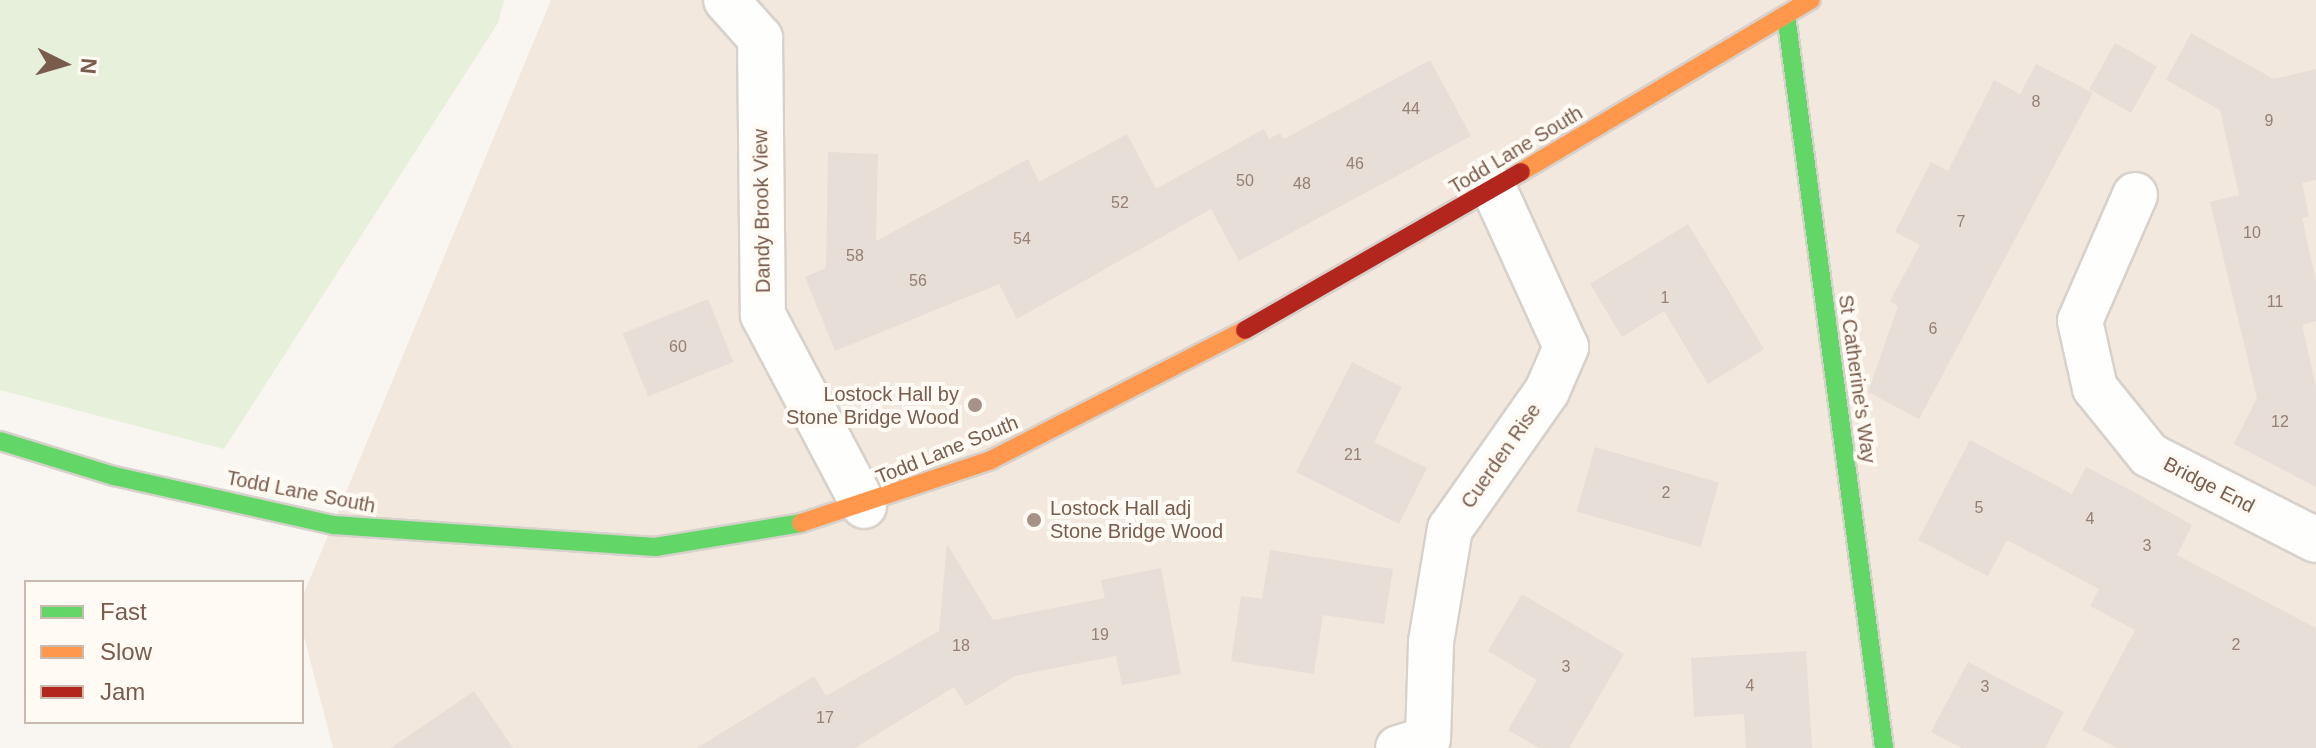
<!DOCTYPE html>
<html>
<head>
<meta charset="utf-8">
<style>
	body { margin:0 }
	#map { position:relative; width:2316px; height:748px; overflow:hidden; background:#f9f5f0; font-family:Helvetica,sans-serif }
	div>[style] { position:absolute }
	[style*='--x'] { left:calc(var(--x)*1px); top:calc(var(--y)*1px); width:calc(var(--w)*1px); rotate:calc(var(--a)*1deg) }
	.residential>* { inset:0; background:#f2e8de }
	.green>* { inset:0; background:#e7f0db }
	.building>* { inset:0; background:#e6ded7; transform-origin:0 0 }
	.roads { filter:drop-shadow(2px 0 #d7d1cb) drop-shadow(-2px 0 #d7d1cb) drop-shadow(0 2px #d7d1cb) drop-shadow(0 -2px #d7d1cb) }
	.street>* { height:44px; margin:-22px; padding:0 22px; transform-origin:22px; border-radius:22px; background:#fefefd }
	.fast>* { height:18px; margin:-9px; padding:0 9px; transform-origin:9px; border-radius:9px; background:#63d668 }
	.slow>* { height:18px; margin:-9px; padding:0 9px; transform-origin:9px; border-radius:9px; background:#ff974d }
	.jam>* { height:18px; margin:-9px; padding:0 9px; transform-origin:9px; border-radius:9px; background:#b3261e }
	.dots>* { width:22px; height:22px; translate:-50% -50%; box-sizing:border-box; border:4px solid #fffaf3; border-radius:50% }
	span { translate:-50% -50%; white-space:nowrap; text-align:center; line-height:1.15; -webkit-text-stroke:8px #fffaf3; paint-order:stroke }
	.number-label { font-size:16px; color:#977e72 }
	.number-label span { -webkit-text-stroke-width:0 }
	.street-label { font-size:20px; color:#7a5c4d }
	.poi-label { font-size:20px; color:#7a5c4d }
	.right { translate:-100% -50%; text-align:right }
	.left { translate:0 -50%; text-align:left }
	.legend { position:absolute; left:24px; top:580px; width:280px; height:144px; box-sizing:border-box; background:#fffaf3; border:2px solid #cabbb1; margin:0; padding:10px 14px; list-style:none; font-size:24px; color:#7a5c4d }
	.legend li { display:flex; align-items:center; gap:16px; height:40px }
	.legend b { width:40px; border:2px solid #cabbb1 }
	.north { position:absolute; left:24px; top:24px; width:80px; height:80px; -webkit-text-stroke:6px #fffaf3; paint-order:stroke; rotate:95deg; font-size:22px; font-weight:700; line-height:32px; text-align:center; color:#7a5c4d }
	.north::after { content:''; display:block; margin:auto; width:28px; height:36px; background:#7a5c4d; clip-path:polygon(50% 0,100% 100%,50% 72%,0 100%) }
</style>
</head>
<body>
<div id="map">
	<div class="residential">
		<div style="clip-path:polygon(551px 0,2316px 0,2316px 748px,333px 748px,302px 629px,302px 598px)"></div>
	</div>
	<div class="green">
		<div style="clip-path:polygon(0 0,504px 0,498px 23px,224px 449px,0 390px)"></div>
	</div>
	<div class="building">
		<div style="clip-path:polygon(2191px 33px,2274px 79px,2316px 69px,2316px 180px,2302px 183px,2309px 216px,2302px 218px,2316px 281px,2316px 321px,2302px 325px,2316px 387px,2316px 487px,2234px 444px,2257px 398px,2210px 202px,2239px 195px,2220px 110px,2166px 80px)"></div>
		<div style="left:2115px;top:43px;width:48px;height:53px;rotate:29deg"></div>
		<div style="clip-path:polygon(1430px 60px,1471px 136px,1239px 261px,1211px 209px,1017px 319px,999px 284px,835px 351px,805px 277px,826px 268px,828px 152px,878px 154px,876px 241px,1028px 159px,1039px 182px,1127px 134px,1156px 189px,1264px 129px,1269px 139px,1280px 133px,1284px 139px)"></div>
		<div style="clip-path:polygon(2036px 64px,2093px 93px,1919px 419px,1868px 392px,1898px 306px,1890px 301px,1920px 245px,1895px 232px,1931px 162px,1948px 171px,1994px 80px,2020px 94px)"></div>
		<div style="clip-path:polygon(1688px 224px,1764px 349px,1708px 384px,1664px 311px,1622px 337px,1590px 284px)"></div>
		<div style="left:708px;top:299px;width:68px;height:92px;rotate:68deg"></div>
		<div style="clip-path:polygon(1352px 362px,1402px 387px,1374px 442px,1427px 468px,1399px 524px,1296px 472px)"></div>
		<div style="clip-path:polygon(1970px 440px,2072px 494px,2086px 467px,2136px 493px,2192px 525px,2177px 555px,2316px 628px,2316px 748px,2117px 748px,2082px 730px,2135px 630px,2090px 606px,2099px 589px,2007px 540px,1988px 576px,1918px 540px)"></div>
		<div style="left:1595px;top:447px;width:129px;height:67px;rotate:16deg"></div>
		<div style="clip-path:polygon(947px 544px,993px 620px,1105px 598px,1101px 580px,1161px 568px,1181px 674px,1122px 685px,1116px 656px,1015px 676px,966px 706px,954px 687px,855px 748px,697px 748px,814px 676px,826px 696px,939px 631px)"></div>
		<div style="clip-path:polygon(1270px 550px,1393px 569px,1384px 624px,1323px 615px,1314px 674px,1231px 661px,1241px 596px,1262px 599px)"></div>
		<div style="clip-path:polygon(1522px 594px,1624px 654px,1569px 748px,1539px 748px,1508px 730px,1537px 680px,1488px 651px)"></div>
		<div style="clip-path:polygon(1806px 651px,1812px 748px,1746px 748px,1744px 714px,1694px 717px,1691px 658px)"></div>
		<div style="clip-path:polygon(1968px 662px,2064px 712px,2045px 748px,1962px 748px,1931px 732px)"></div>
		<div style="clip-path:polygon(474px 691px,513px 748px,391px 748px)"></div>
	</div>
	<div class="roads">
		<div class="street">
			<div style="--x:726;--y:0;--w:51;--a:48.2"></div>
			<div style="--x:760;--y:38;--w:277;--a:89.4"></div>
			<div style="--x:763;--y:315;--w:216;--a:62.1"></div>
			<div style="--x:2135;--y:195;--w:137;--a:113.6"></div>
			<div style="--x:2080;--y:321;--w:69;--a:77.4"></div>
			<div style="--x:2095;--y:388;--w:86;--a:51.1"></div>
			<div style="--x:2149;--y:455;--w:187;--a:27"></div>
			<div style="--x:1398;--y:748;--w:31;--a:-17"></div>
			<div style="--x:1428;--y:739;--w:97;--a:-88.2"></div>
			<div style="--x:1431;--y:642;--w:115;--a:-80.5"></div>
			<div style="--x:1450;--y:529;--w:169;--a:-54.9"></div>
			<div style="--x:1547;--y:391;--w:48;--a:-66.6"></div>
			<div style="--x:1566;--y:347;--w:174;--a:-114.5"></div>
		</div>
		<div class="fast">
			<div style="--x:1786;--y:15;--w:740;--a:82.38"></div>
			<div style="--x:0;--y:441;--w:119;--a:17.1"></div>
			<div style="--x:114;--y:476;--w:225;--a:12.6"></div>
			<div style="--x:334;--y:525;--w:322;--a:3.9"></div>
			<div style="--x:655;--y:547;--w:148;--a:-9.3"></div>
		</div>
		<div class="slow">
			<div style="--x:1521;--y:172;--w:337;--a:-30.7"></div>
			<div style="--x:801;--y:523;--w:200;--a:-18.3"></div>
			<div style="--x:991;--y:460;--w:285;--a:-27.1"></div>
		</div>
		<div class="jam">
			<div style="--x:1245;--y:330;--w:318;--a:-29.8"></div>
		</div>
	</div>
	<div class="dots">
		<div style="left:975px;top:405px;background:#a69286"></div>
		<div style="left:1034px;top:520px;background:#a69286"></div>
	</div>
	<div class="number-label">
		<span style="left:2036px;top:102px">8</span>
		<span style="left:1411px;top:109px">44</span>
		<span style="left:2269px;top:121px">9</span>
		<span style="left:1355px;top:164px">46</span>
		<span style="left:1245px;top:181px">50</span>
		<span style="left:1302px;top:184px">48</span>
		<span style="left:1120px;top:203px">52</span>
		<span style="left:1961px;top:222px">7</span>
		<span style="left:2252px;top:233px">10</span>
		<span style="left:1022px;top:239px">54</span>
		<span style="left:855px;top:256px">58</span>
		<span style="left:918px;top:281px">56</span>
		<span style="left:1665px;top:298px">1</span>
		<span style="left:2275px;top:302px">11</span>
		<span style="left:1933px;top:329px">6</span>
		<span style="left:678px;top:347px">60</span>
		<span style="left:2280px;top:422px">12</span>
		<span style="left:1353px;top:455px">21</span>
		<span style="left:1666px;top:493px">2</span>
		<span style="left:1979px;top:508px">5</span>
		<span style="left:2090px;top:519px">4</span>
		<span style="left:2147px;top:546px">3</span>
		<span style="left:1100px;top:635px">19</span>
		<span style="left:2236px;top:645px">2</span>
		<span style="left:961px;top:646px">18</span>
		<span style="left:1566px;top:667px">3</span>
		<span style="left:1750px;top:686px">4</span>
		<span style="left:1985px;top:687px">3</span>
		<span style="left:825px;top:718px">17</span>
	</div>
	<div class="street-label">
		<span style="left:1516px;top:150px;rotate:-31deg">Todd Lane South</span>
		<span style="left:762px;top:211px;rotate:-91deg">Dandy Brook View</span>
		<span style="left:1857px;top:379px;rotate:82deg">St Catherine's Way</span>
		<span style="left:947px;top:450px;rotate:-22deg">Todd Lane South</span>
		<span style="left:1501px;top:456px;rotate:-55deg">Cuerden Rise</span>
		<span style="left:2209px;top:485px;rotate:27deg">Bridge End</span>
		<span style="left:301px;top:492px;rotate:11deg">Todd Lane South</span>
	</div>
	<div class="poi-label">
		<span class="right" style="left:959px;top:406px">Lostock Hall by<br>Stone Bridge Wood</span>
		<span class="left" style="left:1050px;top:520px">Lostock Hall adj<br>Stone Bridge Wood</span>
	</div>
	<ul class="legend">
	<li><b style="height:10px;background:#63d668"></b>Fast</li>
	<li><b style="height:10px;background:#ff974d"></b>Slow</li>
	<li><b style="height:10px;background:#b3261e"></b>Jam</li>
	</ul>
	<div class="north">N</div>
</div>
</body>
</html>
